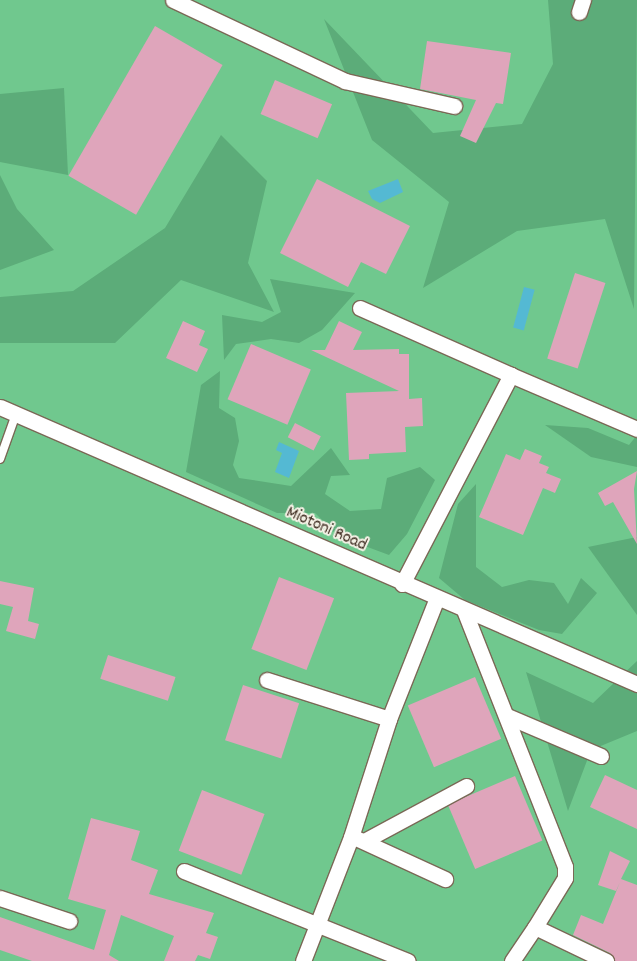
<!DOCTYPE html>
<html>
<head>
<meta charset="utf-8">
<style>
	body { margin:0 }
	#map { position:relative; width:637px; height:961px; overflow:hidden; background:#eedebd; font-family:Dekko,sans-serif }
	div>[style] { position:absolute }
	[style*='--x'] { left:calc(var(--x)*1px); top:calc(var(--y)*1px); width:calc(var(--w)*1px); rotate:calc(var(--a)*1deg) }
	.green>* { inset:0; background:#70c88e; transform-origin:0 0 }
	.forest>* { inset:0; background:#5cac79 }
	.water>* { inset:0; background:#54b9d3; transform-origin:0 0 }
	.building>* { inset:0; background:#dfa5bb; transform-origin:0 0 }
	.roads { filter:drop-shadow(1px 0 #7a6956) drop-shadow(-1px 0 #7a6956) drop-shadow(0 1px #7a6956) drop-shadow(0 -1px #7a6956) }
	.service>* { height:8px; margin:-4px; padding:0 4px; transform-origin:4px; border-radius:4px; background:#fff }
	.minor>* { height:15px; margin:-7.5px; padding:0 7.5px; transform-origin:7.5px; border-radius:7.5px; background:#fff }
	span { translate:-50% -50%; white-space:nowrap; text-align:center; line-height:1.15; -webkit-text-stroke:4px #f7f3e8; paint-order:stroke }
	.street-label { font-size:18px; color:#3b2a1e }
</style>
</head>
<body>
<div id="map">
	<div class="green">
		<div style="left:0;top:0;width:637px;height:961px"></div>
	</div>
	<div class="forest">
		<div style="clip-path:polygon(548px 0,637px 0,634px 309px,605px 219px,517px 231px,423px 288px,449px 202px,372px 140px,324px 19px,433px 133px,522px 124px,553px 64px)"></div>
		<div style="clip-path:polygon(64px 88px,68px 175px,0 162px,0 94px)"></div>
		<div style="clip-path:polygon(221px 135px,267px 181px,248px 263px,274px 312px,181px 280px,115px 343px,0 343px,0 297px,73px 291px,165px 228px)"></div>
		<div style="clip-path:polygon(0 175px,17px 209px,54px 250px,0 270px)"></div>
		<div style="clip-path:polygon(270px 279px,355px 293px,322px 330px,299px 343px,271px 339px,236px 344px,224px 360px,222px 315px,262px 322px,281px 312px)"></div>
		<div style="clip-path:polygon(220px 371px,219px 408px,235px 418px,239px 441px,233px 465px,239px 478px,291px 486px,331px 448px,350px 475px,331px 476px,325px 494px,350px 511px,381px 509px,387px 478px,420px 467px,435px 480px,407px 534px,389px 555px,338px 536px,315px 513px,277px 513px,186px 472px,201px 385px)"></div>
		<div style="clip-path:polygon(545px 425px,588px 428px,629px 445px,637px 435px,637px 467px,591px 457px)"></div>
		<div style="clip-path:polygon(476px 484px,476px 567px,502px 587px,529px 580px,554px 583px,568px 604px,581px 578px,597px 593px,562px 634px,539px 630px,465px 600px,439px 578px,458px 504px)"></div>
		<div style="clip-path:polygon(637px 537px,637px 615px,588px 547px)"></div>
		<div style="clip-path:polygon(637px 661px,637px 731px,591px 750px,568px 811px,526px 672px,593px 703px)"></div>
	</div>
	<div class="water">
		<div style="clip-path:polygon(398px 179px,403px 192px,380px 203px,372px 199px,368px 191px)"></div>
		<div style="left:524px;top:287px;width:11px;height:42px;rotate:15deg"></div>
		<div style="clip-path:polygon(279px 442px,299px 451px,289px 478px,275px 472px,282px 453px,276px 450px)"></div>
	</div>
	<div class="building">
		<div style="left:155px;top:26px;width:78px;height:173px;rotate:30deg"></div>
		<div style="clip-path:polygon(427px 41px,511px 53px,503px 104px,496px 103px,476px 143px,460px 136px,476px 100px,420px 89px)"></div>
		<div style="left:275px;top:80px;width:62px;height:37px;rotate:23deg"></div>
		<div style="clip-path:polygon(317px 179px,410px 226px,386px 274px,361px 262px,348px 287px,280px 253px)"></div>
		<div style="left:575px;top:273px;width:32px;height:90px;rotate:18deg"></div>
		<div style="clip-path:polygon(183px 321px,205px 331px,199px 345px,208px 349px,197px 372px,166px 358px)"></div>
		<div style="clip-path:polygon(339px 321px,362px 332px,353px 350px,399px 349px,399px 354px,409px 354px,409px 399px,422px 398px,423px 426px,405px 427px,406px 452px,369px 454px,369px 459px,349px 460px,346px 393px,399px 391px,311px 350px,325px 350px)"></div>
		<div style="left:251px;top:344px;width:65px;height:60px;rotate:23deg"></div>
		<div style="left:295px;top:423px;width:29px;height:16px;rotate:27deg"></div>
		<div style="clip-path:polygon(525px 449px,542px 456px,539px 463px,549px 467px,546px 473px,561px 479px,555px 493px,543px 488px,523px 535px,479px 517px,506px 454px,520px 460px)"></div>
		<div style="clip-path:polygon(637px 471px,634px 489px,637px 544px,613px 502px,605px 506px,598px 493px)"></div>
		<div style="left:279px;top:577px;width:59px;height:77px;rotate:21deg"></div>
		<div style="clip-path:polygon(0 581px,34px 588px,28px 621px,39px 624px,35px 639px,6px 631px,13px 607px,0 604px)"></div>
		<div style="left:108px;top:655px;width:71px;height:25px;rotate:18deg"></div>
		<div style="left:475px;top:677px;width:67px;height:73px;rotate:67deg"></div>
		<div style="left:243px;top:685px;width:59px;height:58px;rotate:18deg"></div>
		<div style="clip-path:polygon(605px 775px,637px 790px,637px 829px,590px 807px)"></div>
		<div style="left:515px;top:776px;width:70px;height:73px;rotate:67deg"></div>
		<div style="left:202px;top:790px;width:67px;height:65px;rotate:21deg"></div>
		<div style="clip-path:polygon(91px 818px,140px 831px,131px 860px,158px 870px,149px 894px,214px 913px,206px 933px,218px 937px,210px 959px,198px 955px,195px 961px,164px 961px,174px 936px,121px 915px,109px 955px,119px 961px,32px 961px,0 950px,0 917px,94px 950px,106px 910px,68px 899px)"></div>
		<div style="clip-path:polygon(610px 851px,630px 861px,621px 879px,637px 885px,637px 961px,615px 961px,610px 953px,573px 935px,581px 915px,603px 924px,620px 882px,616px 891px,598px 885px)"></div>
	</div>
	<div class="roads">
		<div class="service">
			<div style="--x:0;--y:459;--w:48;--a:-70.4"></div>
		</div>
		<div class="minor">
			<div style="--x:173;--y:0;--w:190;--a:25.2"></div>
			<div style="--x:345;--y:81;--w:112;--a:12.9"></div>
			<div style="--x:579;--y:12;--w:13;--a:-72"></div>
			<div style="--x:360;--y:308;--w:165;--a:23.9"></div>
			<div style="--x:0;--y:407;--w:695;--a:23.5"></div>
			<div style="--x:402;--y:584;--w:236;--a:-62.5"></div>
			<div style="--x:511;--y:375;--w:137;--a:23.2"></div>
			<div style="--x:464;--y:610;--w:276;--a:68.5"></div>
			<div style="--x:565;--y:867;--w:11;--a:90"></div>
			<div style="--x:565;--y:878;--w:57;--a:121.5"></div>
			<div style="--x:535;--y:927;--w:79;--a:25.6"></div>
			<div style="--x:267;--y:680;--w:128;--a:17.7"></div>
			<div style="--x:507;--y:716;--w:102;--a:23.1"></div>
			<div style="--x:358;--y:839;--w:96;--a:24.7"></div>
			<div style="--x:364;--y:841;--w:116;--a:-28.3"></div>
			<div style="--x:184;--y:871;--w:241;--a:21.9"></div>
			<div style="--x:0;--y:898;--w:73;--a:18.4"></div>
			<div style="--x:303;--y:961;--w:133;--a:-68.8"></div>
			<div style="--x:351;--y:837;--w:124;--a:-72.1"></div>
			<div style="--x:389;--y:719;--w:130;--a:-68.4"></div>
			<div style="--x:512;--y:961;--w:41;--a:-55.9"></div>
		</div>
	</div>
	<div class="street-label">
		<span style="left:326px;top:530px;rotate:24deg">Miotoni Road</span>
	</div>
</div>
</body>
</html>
